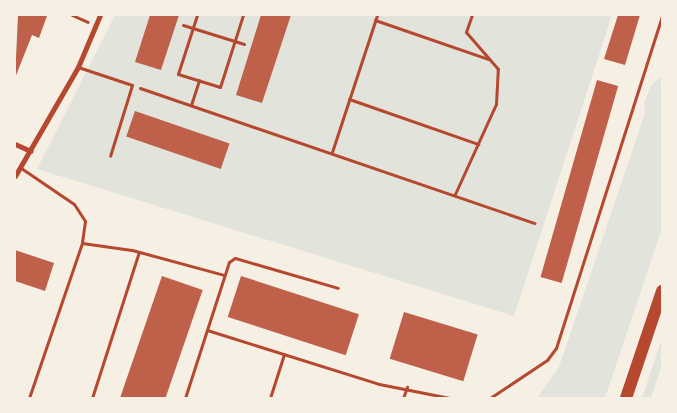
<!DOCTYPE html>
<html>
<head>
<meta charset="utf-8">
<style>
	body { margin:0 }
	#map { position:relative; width:677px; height:413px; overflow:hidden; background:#f6efe4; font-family:"DM Sans",sans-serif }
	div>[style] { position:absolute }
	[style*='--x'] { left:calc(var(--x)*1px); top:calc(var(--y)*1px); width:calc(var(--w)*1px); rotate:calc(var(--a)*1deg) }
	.green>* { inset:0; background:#e2e4dc }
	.building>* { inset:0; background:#bf614a; transform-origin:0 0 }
	.path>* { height:3px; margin:-1.5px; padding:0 1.5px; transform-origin:1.5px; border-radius:1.5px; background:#b5482f }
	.service>* { height:3px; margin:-1.5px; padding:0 1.5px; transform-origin:1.5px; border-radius:1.5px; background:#b5482f }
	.minor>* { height:5px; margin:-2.5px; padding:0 2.5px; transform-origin:2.5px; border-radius:2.5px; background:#b5482f }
	.motorway>* { height:12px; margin:-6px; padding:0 6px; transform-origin:6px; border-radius:6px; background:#b5482f }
	span { translate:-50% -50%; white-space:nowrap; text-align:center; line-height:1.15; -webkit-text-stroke:4px #f6efe4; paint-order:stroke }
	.frame { position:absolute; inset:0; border:16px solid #f6efe4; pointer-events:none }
</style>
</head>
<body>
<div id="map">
	<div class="green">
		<div style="clip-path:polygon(115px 15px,612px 15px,514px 316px,37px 169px)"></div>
		<div style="clip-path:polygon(662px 75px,662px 228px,605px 398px,537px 398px,559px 367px,645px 113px,644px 103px,651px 86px)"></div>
		<div style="clip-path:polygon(662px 338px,662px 365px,651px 398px,642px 398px)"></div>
	</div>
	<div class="building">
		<div style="clip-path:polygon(150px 15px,179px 15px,161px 70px,135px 62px)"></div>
		<div style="clip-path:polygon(261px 15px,291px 15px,262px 103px,236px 95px)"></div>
		<div style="clip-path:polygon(618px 15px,640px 15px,625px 65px,604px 59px)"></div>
		<div style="clip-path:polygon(18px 16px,47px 16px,39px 38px,32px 35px,15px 78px)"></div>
		<div style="left:597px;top:80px;width:22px;height:205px;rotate:16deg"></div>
		<div style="left:135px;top:111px;width:100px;height:27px;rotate:19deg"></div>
		<div style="clip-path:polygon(15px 250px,54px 263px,45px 291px,15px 281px)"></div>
		<div style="left:162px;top:276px;width:43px;height:129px;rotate:19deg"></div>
		<div style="left:241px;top:276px;width:124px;height:43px;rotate:18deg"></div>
		<div style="left:404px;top:312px;width:77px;height:49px;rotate:17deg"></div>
	</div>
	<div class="path">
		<div style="--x:72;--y:15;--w:17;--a:24"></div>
		<div style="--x:197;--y:15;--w:62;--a:107.9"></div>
		<div style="--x:178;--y:74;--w:44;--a:17.2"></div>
		<div style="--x:220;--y:87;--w:76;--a:-72.3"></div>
		<div style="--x:375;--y:20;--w:120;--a:19"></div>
		<div style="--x:183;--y:25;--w:64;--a:17.3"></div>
		<div style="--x:140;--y:88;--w:417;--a:18.9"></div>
		<div style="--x:349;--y:99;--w:137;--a:19.2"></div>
		<div style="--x:191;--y:105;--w:26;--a:-72"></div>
		<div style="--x:332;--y:152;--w:144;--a:-71.8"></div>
		<div style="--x:455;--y:194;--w:99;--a:-65.5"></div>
		<div style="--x:496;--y:104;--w:35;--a:-87"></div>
		<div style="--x:498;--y:69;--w:49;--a:-130.9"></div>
		<div style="--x:466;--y:32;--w:18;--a:-71"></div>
	</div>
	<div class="service">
		<div style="--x:78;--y:67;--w:57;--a:18.4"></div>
		<div style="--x:132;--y:85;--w:74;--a:107.2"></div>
		<div style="--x:21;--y:168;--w:64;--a:34.2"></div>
		<div style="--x:74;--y:204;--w:20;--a:57"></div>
		<div style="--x:85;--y:221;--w:22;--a:98"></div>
		<div style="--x:82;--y:243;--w:164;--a:108.9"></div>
		<div style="--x:82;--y:243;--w:50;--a:8"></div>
		<div style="--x:132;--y:250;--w:95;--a:15.2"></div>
		<div style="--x:207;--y:330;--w:180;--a:17.4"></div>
		<div style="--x:379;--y:384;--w:72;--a:11.2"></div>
		<div style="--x:92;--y:398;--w:153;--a:-72.2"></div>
		<div style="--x:185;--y:398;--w:143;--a:-72.1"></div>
		<div style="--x:229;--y:262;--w:7;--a:-34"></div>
		<div style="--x:235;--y:258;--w:107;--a:16.2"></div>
		<div style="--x:270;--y:398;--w:46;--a:-72.3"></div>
		<div style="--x:403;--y:398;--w:12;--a:-70"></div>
		<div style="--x:490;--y:398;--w:69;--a:-33.7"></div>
		<div style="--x:547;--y:360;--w:15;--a:-53"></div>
		<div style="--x:556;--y:348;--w:349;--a:-72.3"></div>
	</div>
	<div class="minor">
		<div style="--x:15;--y:144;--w:17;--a:24"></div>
		<div style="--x:15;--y:176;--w:126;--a:-60"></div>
		<div style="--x:78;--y:67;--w:56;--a:-67.1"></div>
	</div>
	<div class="motorway">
		<div style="--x:626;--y:398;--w:113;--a:-71.4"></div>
	</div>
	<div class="frame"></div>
</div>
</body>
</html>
